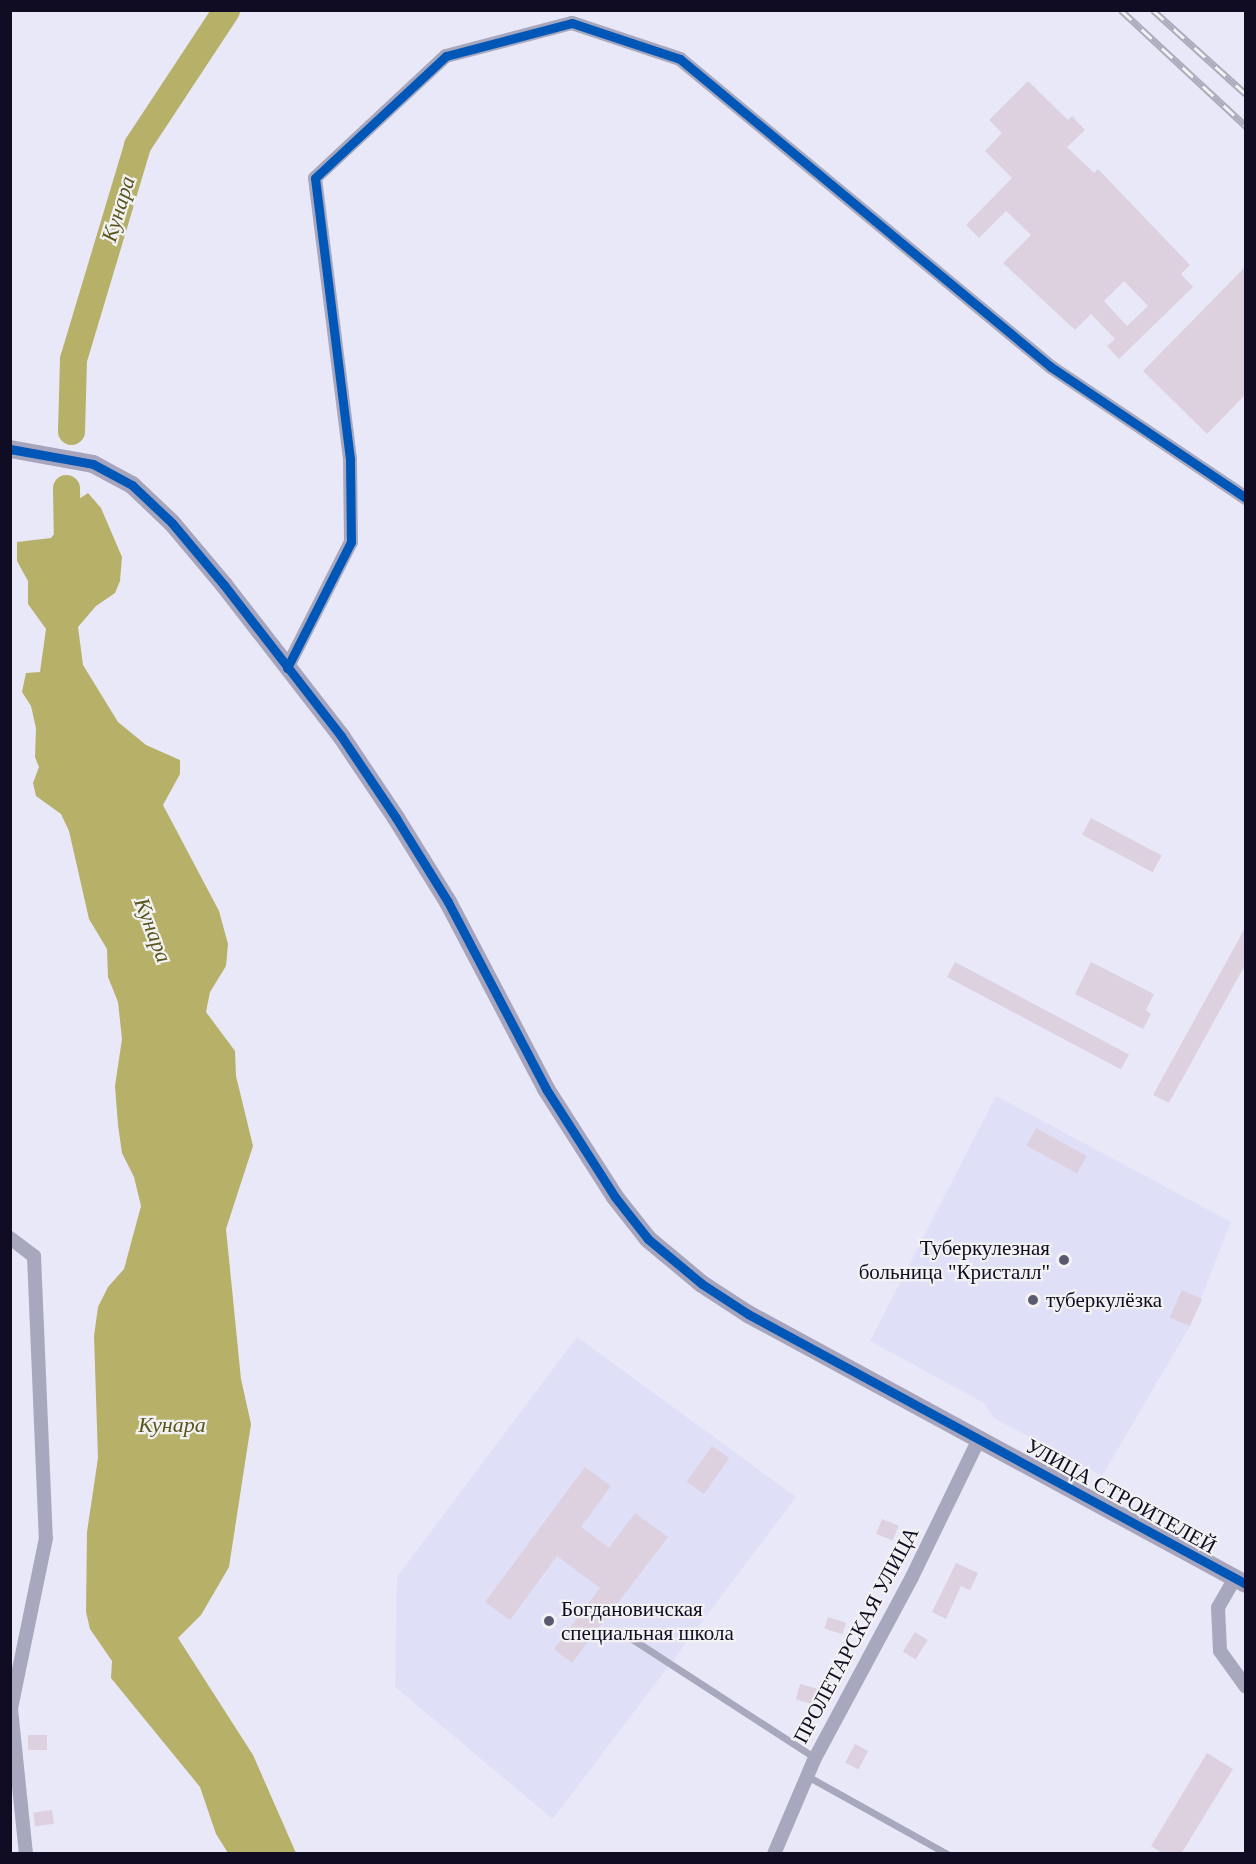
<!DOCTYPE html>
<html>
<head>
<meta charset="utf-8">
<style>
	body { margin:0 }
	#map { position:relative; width:1256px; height:1864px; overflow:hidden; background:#e8e8f9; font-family:"Times New Roman",serif }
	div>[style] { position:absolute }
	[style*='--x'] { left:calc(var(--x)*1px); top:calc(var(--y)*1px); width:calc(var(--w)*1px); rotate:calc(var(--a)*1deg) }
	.built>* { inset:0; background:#dfdff8 }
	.water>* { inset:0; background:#b6b068 }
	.river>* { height:27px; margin:-13.5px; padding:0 13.5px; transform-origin:13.5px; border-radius:13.5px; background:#b6b068 }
	.building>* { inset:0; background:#ddd1df; transform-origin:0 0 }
	.lane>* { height:7px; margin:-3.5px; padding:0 3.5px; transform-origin:3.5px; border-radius:3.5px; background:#a7a7be }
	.street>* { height:14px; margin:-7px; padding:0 7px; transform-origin:7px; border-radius:7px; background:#a7a7be }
	.secondary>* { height:18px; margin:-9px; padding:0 9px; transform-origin:9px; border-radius:9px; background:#a7a5be }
	.rail>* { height:7px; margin-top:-3.5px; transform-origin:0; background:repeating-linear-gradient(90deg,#f2f2f2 0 14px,#acacbd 0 28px); box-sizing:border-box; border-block:2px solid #acacbd }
	.cycleway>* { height:9px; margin:-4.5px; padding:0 4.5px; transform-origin:4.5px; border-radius:4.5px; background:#0057b8 }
	.dots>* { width:16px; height:16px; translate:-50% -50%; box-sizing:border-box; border:3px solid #f2f2f2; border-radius:50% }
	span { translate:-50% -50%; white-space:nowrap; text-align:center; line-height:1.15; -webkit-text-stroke:4.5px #f2f2f2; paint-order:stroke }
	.poi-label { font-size:21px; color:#0f0c24 }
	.right { translate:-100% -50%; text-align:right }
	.left { translate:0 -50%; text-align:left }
	.street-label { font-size:21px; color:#0f0c24 }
	.water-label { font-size:22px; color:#5a551e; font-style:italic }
	.frame { position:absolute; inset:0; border:12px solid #0f0c24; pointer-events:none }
</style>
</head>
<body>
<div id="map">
	<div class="built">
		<div style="clip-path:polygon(996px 1096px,1231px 1222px,1190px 1326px,1102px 1476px,994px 1418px,984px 1403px,870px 1341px)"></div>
		<div style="clip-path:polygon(577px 1337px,796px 1497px,553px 1819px,395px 1687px,397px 1577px)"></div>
	</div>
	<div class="water">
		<div style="clip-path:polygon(88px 493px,101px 508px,122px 557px,120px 581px,115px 593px,96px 606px,78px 627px,83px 665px,118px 722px,146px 745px,180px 760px,180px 774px,163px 805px,219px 911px,228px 944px,226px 966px,210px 992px,206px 1012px,235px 1051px,236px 1076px,253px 1146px,226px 1229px,241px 1379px,251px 1424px,229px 1567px,201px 1615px,178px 1638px,253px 1755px,296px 1853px,228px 1853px,216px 1834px,200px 1787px,111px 1678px,112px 1661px,90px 1629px,86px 1612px,87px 1532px,98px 1458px,94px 1336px,98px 1307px,108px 1287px,124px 1269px,141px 1206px,134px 1177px,122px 1153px,118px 1125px,115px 1086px,122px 1039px,118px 1002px,108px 977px,107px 949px,89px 919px,69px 831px,61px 814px,36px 796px,33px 783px,39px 767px,35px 757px,36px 728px,31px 706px,22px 692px,26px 673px,40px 672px,46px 629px,28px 604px,28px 581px,17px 561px,17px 542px,51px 538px,60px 526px,64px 509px)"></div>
	</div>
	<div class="river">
		<div style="--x:71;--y:431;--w:72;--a:-88.4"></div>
		<div style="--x:73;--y:359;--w:223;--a:-73.3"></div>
		<div style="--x:137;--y:145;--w:162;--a:-56.6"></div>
		<div style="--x:66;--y:488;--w:56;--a:89"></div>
	</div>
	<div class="building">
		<div style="clip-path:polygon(evenodd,1028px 81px,1068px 120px,1072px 116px,1085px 130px,1067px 147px,1094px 173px,1098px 169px,1190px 265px,1181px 274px,1193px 287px,1119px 359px,1107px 346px,1115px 339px,1091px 314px,1075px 330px,1003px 263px,1031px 235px,1006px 211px,979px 238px,966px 225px,1012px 178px,985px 151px,1002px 133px,989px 120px,1028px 81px,1124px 281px,1148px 306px,1127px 326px,1104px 301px,1124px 281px)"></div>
		<div style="clip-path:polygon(1245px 267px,1245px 395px,1207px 434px,1143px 371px)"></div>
		<div style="left:1091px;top:818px;width:80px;height:19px;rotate:28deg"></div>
		<div style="clip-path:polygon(1245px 928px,1245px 965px,1169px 1103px,1153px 1095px)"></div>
		<div style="left:955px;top:962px;width:197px;height:17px;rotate:28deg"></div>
		<div style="clip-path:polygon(1091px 962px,1154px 994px,1146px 1010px,1151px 1014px,1143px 1029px,1075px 994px)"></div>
		<div style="left:1036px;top:1128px;width:58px;height:20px;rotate:29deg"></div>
		<div style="left:1182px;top:1290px;width:22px;height:30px;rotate:24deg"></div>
		<div style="left:712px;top:1446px;width:21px;height:44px;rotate:35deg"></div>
		<div style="clip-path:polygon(585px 1467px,611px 1486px,581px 1527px,609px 1548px,635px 1513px,668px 1537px,572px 1663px,554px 1649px,600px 1588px,557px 1556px,510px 1620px,485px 1602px)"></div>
		<div style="left:882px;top:1519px;width:18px;height:16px;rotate:22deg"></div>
		<div style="clip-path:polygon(956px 1563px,978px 1573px,970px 1590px,961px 1586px,946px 1619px,932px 1612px)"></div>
		<div style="left:828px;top:1617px;width:19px;height:12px;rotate:18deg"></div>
		<div style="left:915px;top:1632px;width:15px;height:23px;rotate:32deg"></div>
		<div style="left:800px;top:1684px;width:20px;height:16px;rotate:15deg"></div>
		<div style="left:47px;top:1735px;width:15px;height:19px;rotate:90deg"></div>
		<div style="left:855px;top:1744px;width:15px;height:21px;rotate:28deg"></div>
		<div style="clip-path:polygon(1207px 1753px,1233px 1769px,1181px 1854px,1164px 1854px,1151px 1846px)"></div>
		<div style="left:52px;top:1810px;width:14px;height:19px;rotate:82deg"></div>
	</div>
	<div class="lane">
		<div style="--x:629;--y:1637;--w:222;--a:33"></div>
		<div style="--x:807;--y:1776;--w:160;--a:29.1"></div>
	</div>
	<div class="street">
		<div style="--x:287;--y:668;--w:141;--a:-63.1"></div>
		<div style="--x:351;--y:542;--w:83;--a:-90.7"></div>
		<div style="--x:350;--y:459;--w:283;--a:-97.1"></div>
		<div style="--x:315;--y:178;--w:179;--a:-43"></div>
		<div style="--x:446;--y:56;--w:130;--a:-14.7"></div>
		<div style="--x:572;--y:23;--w:114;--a:18.4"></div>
		<div style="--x:680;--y:59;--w:482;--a:39.7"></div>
		<div style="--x:1051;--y:367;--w:235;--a:33.9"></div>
		<div style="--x:10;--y:1238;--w:30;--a:37"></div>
		<div style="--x:34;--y:1256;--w:282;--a:87.6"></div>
		<div style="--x:46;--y:1538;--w:175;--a:101.6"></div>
		<div style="--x:11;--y:1709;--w:146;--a:84.1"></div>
		<div style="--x:1235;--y:1578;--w:34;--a:120"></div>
		<div style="--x:1218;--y:1608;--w:43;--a:87.3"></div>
		<div style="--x:1220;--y:1651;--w:44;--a:54.2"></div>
		<div style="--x:774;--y:1854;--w:104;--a:-66.9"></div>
		<div style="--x:815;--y:1758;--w:205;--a:-61.8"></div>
		<div style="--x:912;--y:1577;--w:153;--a:-64.1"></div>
	</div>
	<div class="secondary">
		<div style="--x:10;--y:449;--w:84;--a:10.2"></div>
		<div style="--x:93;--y:464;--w:44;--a:28.3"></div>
		<div style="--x:132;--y:485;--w:55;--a:43.5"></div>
		<div style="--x:172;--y:523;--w:81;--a:50"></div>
		<div style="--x:224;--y:585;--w:191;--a:52.2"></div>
		<div style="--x:341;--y:736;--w:99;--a:56.1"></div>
		<div style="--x:396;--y:818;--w:99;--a:58.2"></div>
		<div style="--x:448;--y:902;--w:211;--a:62.3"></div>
		<div style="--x:546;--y:1089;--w:128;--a:57.4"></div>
		<div style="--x:615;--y:1197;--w:53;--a:51.8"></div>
		<div style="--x:648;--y:1239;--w:70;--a:39.8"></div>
		<div style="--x:702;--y:1284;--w:55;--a:33.1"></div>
		<div style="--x:748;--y:1314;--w:566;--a:28.47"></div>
	</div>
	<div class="rail">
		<div style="--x:1121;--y:10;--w:171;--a:42.9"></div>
		<div style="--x:1153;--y:10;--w:125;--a:42.1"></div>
	</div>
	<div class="cycleway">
		<div style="--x:10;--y:449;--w:84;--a:10.2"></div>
		<div style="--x:93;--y:464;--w:44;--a:28.3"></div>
		<div style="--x:132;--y:485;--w:55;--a:43.5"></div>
		<div style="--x:172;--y:523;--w:81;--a:50"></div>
		<div style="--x:224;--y:585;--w:191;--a:52.2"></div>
		<div style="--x:341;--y:736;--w:99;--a:56.1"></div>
		<div style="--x:396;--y:818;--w:99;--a:58.2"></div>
		<div style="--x:448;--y:902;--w:211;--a:62.3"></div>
		<div style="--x:546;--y:1089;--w:128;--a:57.4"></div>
		<div style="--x:615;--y:1197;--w:53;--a:51.8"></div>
		<div style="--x:648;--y:1239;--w:70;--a:39.8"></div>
		<div style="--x:702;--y:1284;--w:55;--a:33.1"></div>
		<div style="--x:748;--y:1314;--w:566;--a:28.47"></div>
		<div style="--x:287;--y:668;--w:141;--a:-63.1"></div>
		<div style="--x:351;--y:542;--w:83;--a:-90.7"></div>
		<div style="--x:350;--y:459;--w:283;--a:-97.1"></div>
		<div style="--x:315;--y:178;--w:179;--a:-43"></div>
		<div style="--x:446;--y:56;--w:130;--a:-14.7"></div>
		<div style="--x:572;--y:23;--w:114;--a:18.4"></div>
		<div style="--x:680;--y:59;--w:482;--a:39.7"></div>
		<div style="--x:1051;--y:367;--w:235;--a:33.9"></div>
	</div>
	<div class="dots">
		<div style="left:1064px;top:1260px;background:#5b596f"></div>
		<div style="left:1033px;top:1300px;background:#5b596f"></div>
		<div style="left:549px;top:1621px;background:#5b596f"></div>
	</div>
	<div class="poi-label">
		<span class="right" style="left:1050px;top:1260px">Туберкулезная<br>больница "Кристалл"</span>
		<span class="left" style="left:1046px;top:1300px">туберкулёзка</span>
		<span class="left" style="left:561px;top:1621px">Богдановичская<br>специальная школа</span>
	</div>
	<div class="street-label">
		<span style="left:1121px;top:1496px;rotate:29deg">УЛИЦА СТРОИТЕЛЕЙ</span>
		<span style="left:856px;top:1635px;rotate:-62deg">ПРОЛЕТАРСКАЯ УЛИЦА</span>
	</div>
	<div class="water-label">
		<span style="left:118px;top:209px;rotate:-73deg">Кунара</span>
		<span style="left:153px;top:930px;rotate:69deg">Кунара</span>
		<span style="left:172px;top:1425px">Кунара</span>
	</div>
	<div class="frame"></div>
</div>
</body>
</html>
